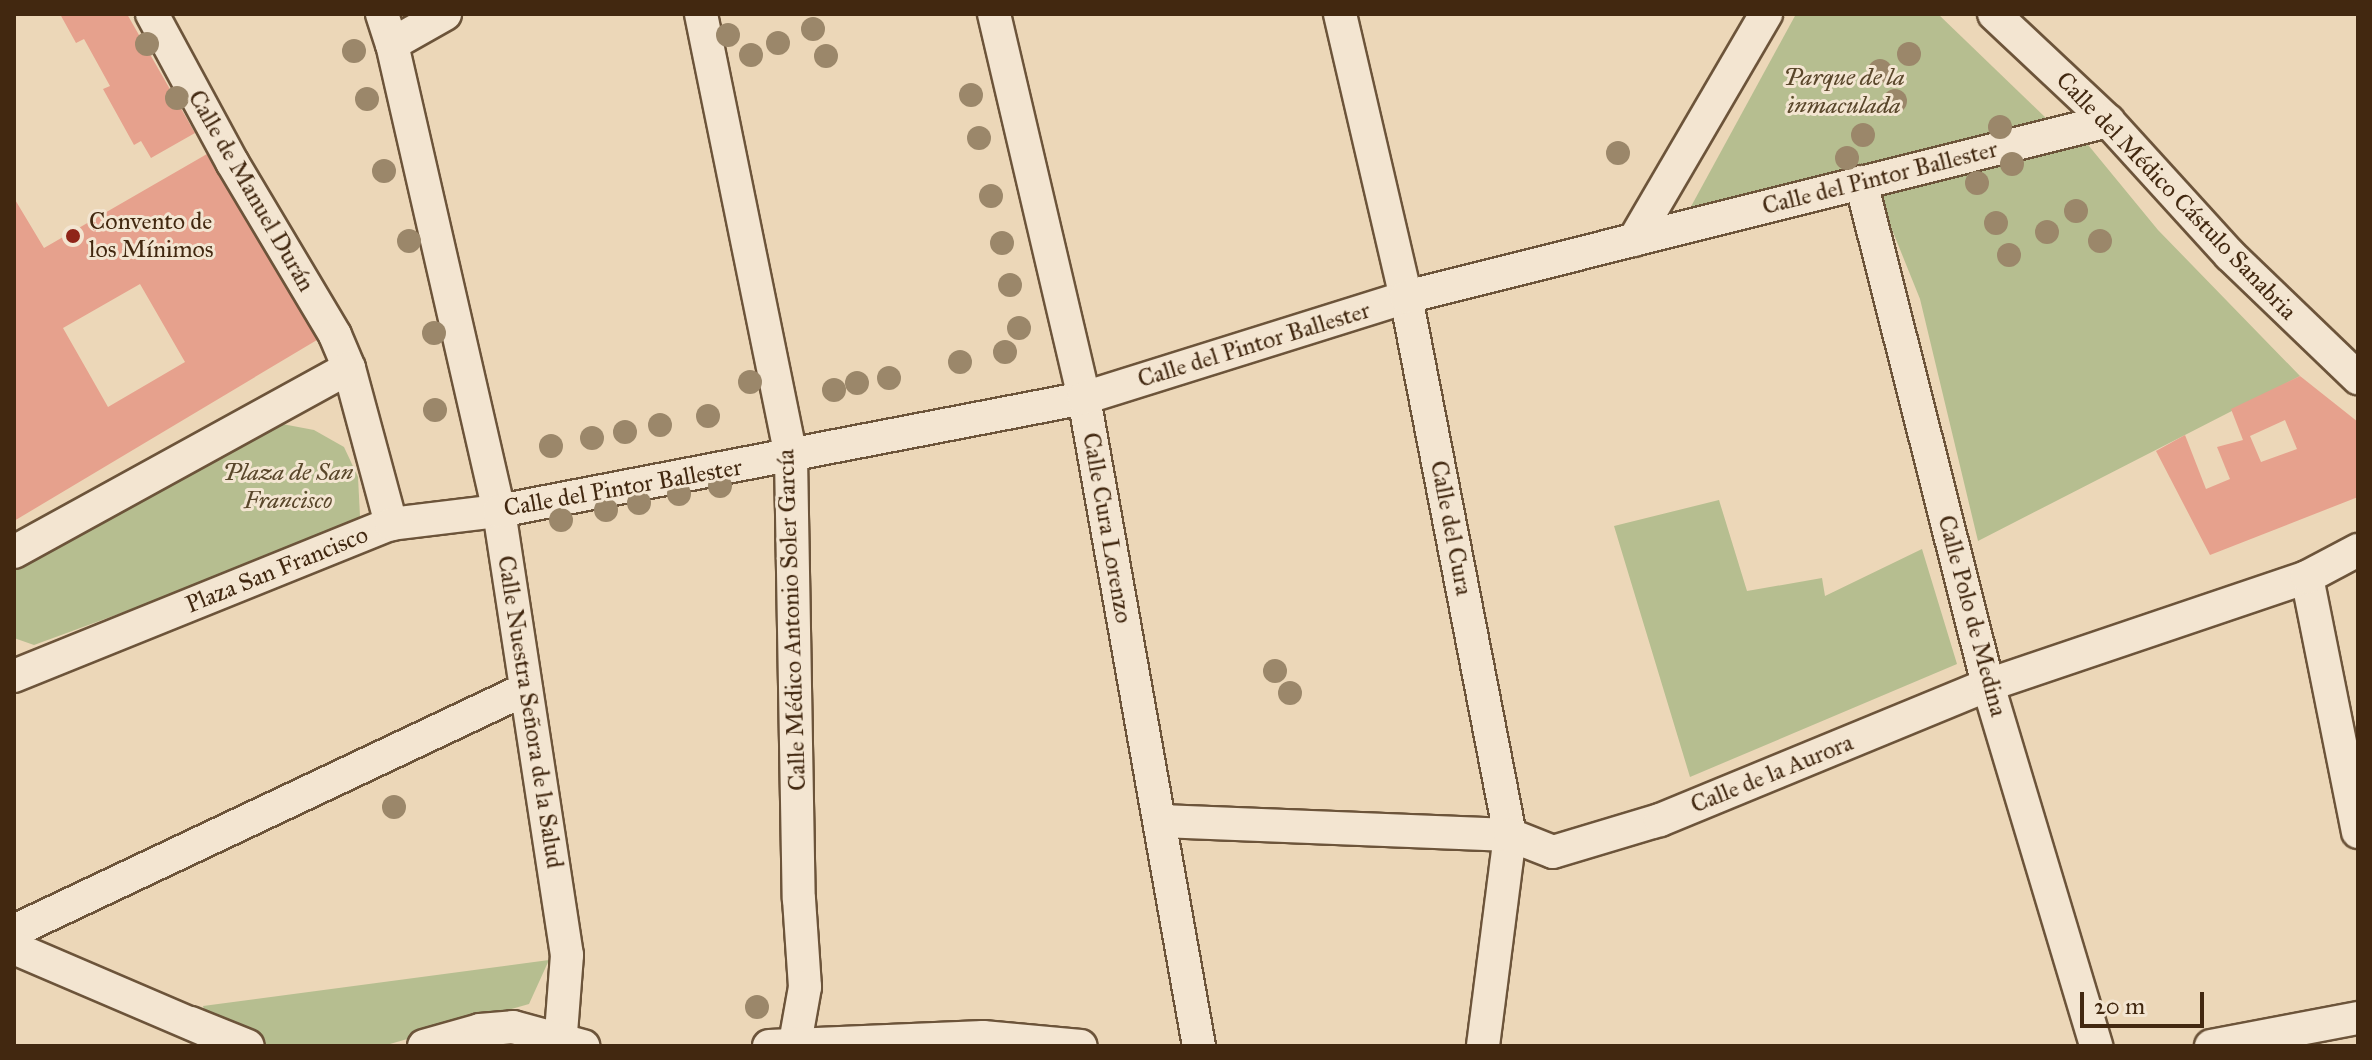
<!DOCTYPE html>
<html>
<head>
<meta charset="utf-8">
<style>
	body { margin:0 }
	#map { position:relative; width:2372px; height:1060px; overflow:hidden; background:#ecd7b8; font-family:"IM FELL Great Primer",serif }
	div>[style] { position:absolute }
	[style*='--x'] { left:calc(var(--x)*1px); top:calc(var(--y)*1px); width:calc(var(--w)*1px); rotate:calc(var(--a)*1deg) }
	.green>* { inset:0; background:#b6be90 }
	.building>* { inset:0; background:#e6a18d }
	.roads { filter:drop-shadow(2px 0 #6c543a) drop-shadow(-2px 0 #6c543a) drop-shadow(0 2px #6c543a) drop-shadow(0 -2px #6c543a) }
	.street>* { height:32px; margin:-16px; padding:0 16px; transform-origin:16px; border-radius:16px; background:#f3e5d1 }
	.trees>* { width:24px; height:24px; margin:-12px; border-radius:50%; background:#9b876a }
	.dots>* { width:22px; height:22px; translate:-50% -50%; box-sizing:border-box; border:4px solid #f3e5d1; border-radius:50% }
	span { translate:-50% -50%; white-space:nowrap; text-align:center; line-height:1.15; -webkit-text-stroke:6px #f3e5d1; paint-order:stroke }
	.park-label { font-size:24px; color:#59462a; font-style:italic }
	.street-label { font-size:24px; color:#422810 }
	.poi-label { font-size:24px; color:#422810 }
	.left { translate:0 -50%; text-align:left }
	.frame { position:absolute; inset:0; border:16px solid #422810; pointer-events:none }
	.scale { position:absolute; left:2080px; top:992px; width:124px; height:36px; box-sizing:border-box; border:4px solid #422810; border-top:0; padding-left:10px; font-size:24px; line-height:28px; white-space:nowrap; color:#422810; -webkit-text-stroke:6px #f3e5d1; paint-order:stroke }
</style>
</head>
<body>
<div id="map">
	<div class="green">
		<div style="clip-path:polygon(1796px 14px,1938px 14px,2047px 119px,1688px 212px)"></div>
		<div style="clip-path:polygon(2075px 129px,2158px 230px,2300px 376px,1978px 541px,1920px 299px,1872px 180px)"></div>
		<div style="clip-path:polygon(277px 423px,314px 430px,344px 447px,358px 477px,360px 516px,353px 528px,34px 645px,14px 638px,14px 569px)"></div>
		<div style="clip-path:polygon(1719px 500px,1747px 591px,1822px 578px,1825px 596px,1922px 549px,1957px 664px,1690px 777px,1614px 526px)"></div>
		<div style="clip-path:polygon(549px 960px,529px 1004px,383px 1046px,214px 1046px,203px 1006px)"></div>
	</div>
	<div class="building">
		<div style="clip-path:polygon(60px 14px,127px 14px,195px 133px,151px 158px,141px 141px,134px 145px,103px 89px,110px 86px,84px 39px,76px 43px)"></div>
		<div style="clip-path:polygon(evenodd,207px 154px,322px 337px,14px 521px,14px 198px,44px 248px,207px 154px,140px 284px,185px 362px,108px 407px,63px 328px,140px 284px)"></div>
		<div style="clip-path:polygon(evenodd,2300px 376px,2358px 422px,2358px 497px,2210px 555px,2156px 451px,2185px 435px,2206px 489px,2230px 479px,2217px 447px,2243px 440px,2231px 409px,2300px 376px,2285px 420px,2297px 449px,2261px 462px,2250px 436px,2285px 420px)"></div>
	</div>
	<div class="roads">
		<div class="street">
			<div style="--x:152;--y:14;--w:168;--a:61.6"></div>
			<div style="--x:232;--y:162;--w:201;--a:59.2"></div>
			<div style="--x:335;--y:335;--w:36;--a:67"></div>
			<div style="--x:349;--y:368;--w:162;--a:74.9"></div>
			<div style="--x:382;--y:14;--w:32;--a:72"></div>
			<div style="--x:392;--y:44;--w:479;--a:77.1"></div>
			<div style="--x:499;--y:511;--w:449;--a:81.3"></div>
			<div style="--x:567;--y:955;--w:91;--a:94.4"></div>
			<div style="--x:701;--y:14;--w:452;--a:78.5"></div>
			<div style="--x:791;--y:457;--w:442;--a:89"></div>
			<div style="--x:799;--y:899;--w:88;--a:86.1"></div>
			<div style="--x:805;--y:987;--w:57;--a:100.1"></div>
			<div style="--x:795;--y:1043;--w:4;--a:45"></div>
			<div style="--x:994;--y:14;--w:394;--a:76.8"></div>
			<div style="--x:1084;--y:398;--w:658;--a:79.94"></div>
			<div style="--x:1340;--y:14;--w:291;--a:76.9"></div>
			<div style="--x:1406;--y:297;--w:548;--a:79.06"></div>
			<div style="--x:1510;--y:835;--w:213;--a:97.3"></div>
			<div style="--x:1994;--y:14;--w:156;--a:43.2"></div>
			<div style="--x:2108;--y:121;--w:181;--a:47.7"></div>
			<div style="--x:2230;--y:255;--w:178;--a:43.9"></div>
			<div style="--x:392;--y:44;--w:61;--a:-29.5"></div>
			<div style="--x:1861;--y:182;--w:519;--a:75.83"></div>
			<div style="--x:1988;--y:685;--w:377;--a:73.3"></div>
			<div style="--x:1634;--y:240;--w:262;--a:-59.7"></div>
			<div style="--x:14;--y:552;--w:382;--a:-28.8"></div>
			<div style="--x:2307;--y:577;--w:260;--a:78.7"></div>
			<div style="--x:14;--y:676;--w:406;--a:-22"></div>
			<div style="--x:391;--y:524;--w:109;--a:-6.9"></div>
			<div style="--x:499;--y:511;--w:596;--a:-10.93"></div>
			<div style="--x:1084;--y:398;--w:337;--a:-17.4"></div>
			<div style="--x:1406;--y:297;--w:724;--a:-14.07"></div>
			<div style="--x:1161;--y:821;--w:349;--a:2.3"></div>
			<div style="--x:1510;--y:835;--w:46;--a:21.6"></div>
			<div style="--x:1553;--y:852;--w:112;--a:-16.7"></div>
			<div style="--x:1660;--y:820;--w:355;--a:-22.4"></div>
			<div style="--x:1988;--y:685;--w:337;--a:-18.7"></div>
			<div style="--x:2307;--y:577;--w:58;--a:-27.9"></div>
			<div style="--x:14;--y:931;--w:566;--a:-25.3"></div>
			<div style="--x:14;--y:948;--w:213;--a:23.2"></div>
			<div style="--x:191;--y:1023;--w:61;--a:22"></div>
			<div style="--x:424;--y:1046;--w:58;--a:-15.9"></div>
			<div style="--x:480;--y:1030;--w:33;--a:-5"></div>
			<div style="--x:513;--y:1027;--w:73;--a:15.2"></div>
			<div style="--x:769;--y:1046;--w:214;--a:-2.4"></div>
			<div style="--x:983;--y:1037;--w:98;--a:5.2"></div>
			<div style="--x:2211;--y:1046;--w:150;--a:-10.8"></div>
		</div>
	</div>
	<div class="trees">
		<div style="left:813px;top:29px"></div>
		<div style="left:728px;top:35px"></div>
		<div style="left:778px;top:43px"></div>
		<div style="left:147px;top:44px"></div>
		<div style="left:354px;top:51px"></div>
		<div style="left:1909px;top:54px"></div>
		<div style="left:751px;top:55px"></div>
		<div style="left:826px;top:56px"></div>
		<div style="left:1880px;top:71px"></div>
		<div style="left:971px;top:95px"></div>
		<div style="left:177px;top:98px"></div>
		<div style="left:367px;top:99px"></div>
		<div style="left:1895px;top:101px"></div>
		<div style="left:2000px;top:127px"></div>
		<div style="left:1863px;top:135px"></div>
		<div style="left:979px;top:138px"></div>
		<div style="left:1618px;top:153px"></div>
		<div style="left:1847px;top:158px"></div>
		<div style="left:2012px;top:164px"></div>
		<div style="left:384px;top:171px"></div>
		<div style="left:1977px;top:183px"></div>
		<div style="left:991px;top:196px"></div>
		<div style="left:2076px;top:211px"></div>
		<div style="left:1996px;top:223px"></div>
		<div style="left:2047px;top:232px"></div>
		<div style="left:409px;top:241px"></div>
		<div style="left:2100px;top:241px"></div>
		<div style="left:1002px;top:243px"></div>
		<div style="left:2009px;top:255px"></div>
		<div style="left:1010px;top:285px"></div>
		<div style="left:1019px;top:328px"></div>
		<div style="left:434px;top:333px"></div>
		<div style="left:1005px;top:352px"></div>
		<div style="left:960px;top:362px"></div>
		<div style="left:889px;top:378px"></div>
		<div style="left:750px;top:382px"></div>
		<div style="left:857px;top:383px"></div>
		<div style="left:834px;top:390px"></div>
		<div style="left:435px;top:410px"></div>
		<div style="left:708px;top:416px"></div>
		<div style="left:660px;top:425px"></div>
		<div style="left:625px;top:432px"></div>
		<div style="left:592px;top:438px"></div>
		<div style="left:551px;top:446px"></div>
		<div style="left:720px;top:486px"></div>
		<div style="left:679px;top:494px"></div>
		<div style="left:639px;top:503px"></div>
		<div style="left:606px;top:510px"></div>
		<div style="left:561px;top:520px"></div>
		<div style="left:1275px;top:671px"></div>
		<div style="left:1290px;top:693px"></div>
		<div style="left:394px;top:807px"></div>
		<div style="left:757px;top:1007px"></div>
	</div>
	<div class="dots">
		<div style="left:73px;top:236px;background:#8f2418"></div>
	</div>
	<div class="park-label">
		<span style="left:1844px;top:92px">Parque de la<br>inmaculada</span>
		<span style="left:288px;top:487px">Plaza de San<br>Francisco</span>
	</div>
	<div class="street-label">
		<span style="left:1880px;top:178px;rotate:-14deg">Calle del Pintor Ballester</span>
		<span style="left:251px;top:191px;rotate:60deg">Calle de Manuel Durán</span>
		<span style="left:2176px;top:196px;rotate:46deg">Calle del Médico Cástulo Sanabria</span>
		<span style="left:1254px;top:345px;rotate:-17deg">Calle del Pintor Ballester</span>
		<span style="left:623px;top:488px;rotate:-10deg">Calle del Pintor Ballester</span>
		<span style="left:1107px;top:528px;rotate:80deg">Calle Cura Lorenzo</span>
		<span style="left:1451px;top:528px;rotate:79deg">Calle del Cura</span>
		<span style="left:277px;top:570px;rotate:-22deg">Plaza San Francisco</span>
		<span style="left:1972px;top:616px;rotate:75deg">Calle Polo de Medina</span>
		<span style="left:792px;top:620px;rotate:-92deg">Calle Médico Antonio Soler García</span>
		<span style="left:530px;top:712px;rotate:81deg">Calle Nuestra Señora de la Salud</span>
		<span style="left:1772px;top:774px;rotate:-22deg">Calle de la Aurora</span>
	</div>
	<div class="poi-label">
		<span class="left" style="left:89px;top:236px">Convento de<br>los Mínimos</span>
	</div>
	<div class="frame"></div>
	<div class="scale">20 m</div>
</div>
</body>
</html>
